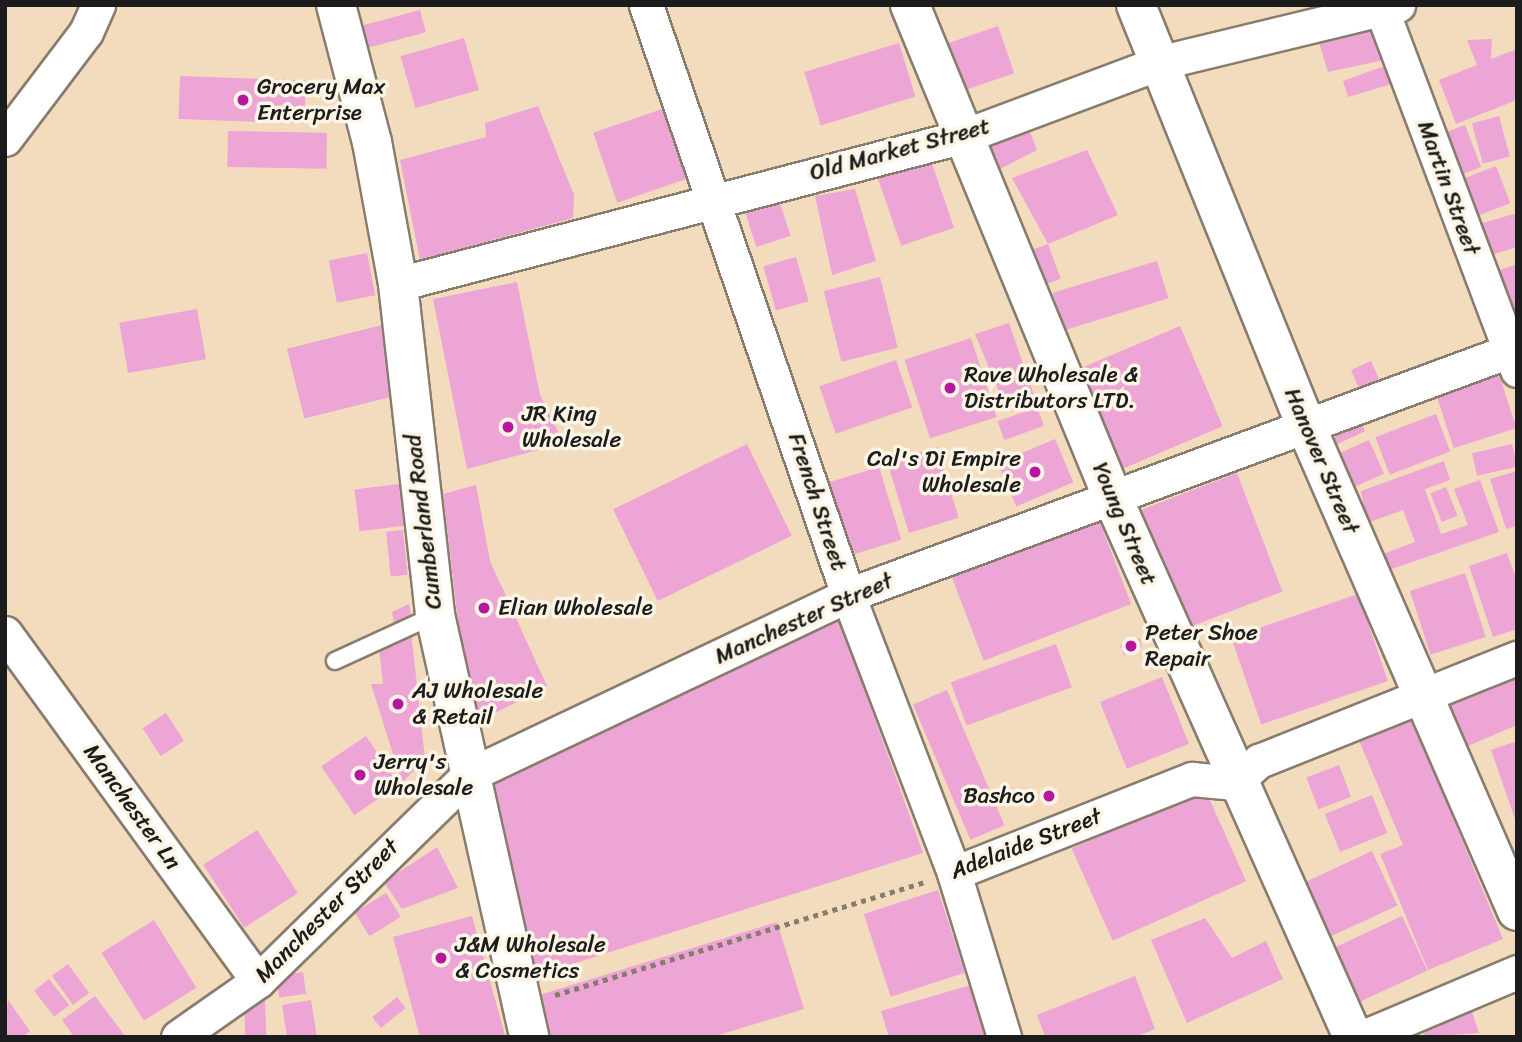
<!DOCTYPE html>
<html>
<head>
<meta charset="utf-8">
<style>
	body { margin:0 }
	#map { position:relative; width:1522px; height:1042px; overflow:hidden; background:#f3dcbe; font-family:Sriracha,sans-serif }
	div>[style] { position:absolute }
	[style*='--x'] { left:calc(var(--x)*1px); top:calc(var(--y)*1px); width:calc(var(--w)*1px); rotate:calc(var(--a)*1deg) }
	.building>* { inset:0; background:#eda5d5; transform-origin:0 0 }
	.path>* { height:4.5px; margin-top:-2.25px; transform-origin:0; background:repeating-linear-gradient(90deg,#887c6d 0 5px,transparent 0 10px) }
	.roads { filter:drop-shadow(2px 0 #887c6d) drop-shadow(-2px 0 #887c6d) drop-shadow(0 2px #887c6d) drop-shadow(0 -2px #887c6d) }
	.lane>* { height:16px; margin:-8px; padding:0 8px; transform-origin:8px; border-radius:8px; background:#fff }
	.street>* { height:33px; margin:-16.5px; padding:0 16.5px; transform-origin:16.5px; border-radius:16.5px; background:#fff }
	.secondary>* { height:38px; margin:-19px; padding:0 19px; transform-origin:19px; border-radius:19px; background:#fff }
	.dots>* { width:19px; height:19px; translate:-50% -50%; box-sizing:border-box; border:4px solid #fcf5e5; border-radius:50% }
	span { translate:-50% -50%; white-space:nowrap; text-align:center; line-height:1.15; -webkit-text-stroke:7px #fcf5e5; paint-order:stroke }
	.poi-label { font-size:23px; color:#1c1c1c }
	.left { translate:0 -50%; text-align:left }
	.right { translate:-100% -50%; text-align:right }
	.street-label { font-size:23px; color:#1c1c1c }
	.frame { position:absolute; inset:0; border:7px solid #1c1c1c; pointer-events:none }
</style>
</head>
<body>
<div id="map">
	<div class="building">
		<div style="left:420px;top:10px;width:23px;height:60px;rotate:75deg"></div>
		<div style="clip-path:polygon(1375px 16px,1384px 60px,1328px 72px,1316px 33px)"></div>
		<div style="left:998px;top:26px;width:50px;height:60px;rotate:71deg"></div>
		<div style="left:464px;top:38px;width:54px;height:66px;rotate:74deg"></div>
		<div style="clip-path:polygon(1492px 39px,1491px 59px,1517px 49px,1517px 100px,1456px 124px,1439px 80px,1477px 65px,1467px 40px)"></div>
		<div style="left:899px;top:43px;width:56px;height:99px;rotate:73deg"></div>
		<div style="clip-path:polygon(1390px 64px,1395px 83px,1348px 97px,1343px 81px)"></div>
		<div style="left:180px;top:76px;width:126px;height:43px;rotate:2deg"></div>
		<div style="clip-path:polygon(538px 106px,574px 195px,573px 218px,420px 260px,400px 160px,486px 137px,485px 123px)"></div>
		<div style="left:665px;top:108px;width:74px;height:76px;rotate:71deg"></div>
		<div style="clip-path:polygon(1023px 113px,1037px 150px,998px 170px,979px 129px)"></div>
		<div style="left:1499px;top:116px;width:42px;height:28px;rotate:75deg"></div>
		<div style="left:1465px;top:125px;width:45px;height:31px;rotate:69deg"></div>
		<div style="left:228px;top:131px;width:99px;height:36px;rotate:1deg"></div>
		<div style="clip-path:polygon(1087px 150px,1118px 215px,1048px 244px,1012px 178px)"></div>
		<div style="left:928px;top:152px;width:80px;height:56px;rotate:71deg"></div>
		<div style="left:1496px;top:166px;width:40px;height:37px;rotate:69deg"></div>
		<div style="clip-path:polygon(855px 189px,876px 261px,832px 275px,815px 196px)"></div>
		<div style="left:777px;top:194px;width:44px;height:36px;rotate:72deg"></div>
		<div style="clip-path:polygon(1517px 213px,1517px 247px,1485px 257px,1476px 225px)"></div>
		<div style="left:1048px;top:244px;width:37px;height:29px;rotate:70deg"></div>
		<div style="left:367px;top:253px;width:43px;height:39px;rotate:79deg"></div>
		<div style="left:796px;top:257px;width:46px;height:34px;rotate:74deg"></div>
		<div style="left:1157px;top:261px;width:39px;height:109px;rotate:73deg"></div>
		<div style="clip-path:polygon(1517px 264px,1517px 323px,1492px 273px)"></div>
		<div style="left:880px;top:277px;width:73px;height:58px;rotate:76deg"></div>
		<div style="clip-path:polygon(517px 282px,540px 395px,564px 443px,467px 469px,433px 299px)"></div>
		<div style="left:197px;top:309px;width:51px;height:79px;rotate:80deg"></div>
		<div style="clip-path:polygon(1009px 323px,1034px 395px,1004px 404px,975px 334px)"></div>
		<div style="left:382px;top:325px;width:72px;height:98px;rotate:76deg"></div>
		<div style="left:1180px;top:326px;width:109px;height:115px;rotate:67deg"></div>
		<div style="left:971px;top:338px;width:83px;height:70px;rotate:72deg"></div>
		<div style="left:896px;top:360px;width:50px;height:81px;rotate:71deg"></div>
		<div style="left:1371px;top:361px;width:24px;height:22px;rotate:66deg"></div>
		<div style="left:1497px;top:368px;width:63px;height:66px;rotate:72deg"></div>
		<div style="left:1037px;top:407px;width:20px;height:42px;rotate:70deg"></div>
		<div style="left:1357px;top:414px;width:19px;height:40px;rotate:65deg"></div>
		<div style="left:1436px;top:414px;width:40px;height:65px;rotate:69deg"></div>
		<div style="left:1055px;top:439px;width:47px;height:62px;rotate:67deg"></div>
		<div style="left:1369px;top:440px;width:37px;height:33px;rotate:66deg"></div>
		<div style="left:747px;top:444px;width:102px;height:149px;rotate:64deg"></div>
		<div style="left:1512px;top:444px;width:23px;height:41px;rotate:77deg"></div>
		<div style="left:937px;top:447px;width:74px;height:52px;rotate:73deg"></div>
		<div style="clip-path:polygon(1444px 461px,1450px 480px,1425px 489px,1441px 534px,1468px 525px,1454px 489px,1480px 480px,1499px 532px,1386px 571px,1380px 555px,1415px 542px,1403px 510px,1367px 523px,1361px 491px)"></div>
		<div style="left:879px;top:467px;width:76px;height:53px;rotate:73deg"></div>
		<div style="clip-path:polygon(1517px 471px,1517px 526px,1506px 529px,1490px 479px)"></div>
		<div style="left:1237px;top:473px;width:127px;height:115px;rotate:69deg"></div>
		<div style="left:407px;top:483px;width:42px;height:53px;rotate:83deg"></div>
		<div style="clip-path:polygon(476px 485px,490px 561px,547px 686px,482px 720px,465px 680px,443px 494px)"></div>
		<div style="left:1446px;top:487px;width:31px;height:17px;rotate:68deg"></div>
		<div style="left:1094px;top:507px;width:104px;height:158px;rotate:69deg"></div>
		<div style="left:403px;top:530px;width:45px;height:17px;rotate:84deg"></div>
		<div style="clip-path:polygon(1507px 553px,1517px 581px,1517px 629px,1493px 637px,1469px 566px)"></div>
		<div style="left:1465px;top:573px;width:67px;height:58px;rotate:72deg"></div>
		<div style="left:1358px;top:594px;width:92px;height:134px;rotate:71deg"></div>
		<div style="clip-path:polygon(833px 602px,923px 853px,528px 978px,470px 765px)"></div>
		<div style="clip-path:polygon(409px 604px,412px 621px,395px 628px,392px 612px)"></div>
		<div style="clip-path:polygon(411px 631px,425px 759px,402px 783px,371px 684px,383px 684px,379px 648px)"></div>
		<div style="clip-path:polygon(1140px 638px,1142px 647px,1124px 655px,1120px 645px)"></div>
		<div style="left:1056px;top:644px;width:46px;height:112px;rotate:70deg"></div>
		<div style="clip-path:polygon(1517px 670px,1517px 725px,1468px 746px,1448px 700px)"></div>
		<div style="left:1162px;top:677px;width:72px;height:67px;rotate:68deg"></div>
		<div style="left:947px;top:690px;width:147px;height:37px;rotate:67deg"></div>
		<div style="left:166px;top:713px;width:33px;height:28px;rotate:57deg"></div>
		<div style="clip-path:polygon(1411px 717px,1503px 939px,1428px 970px,1380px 854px,1403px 845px,1358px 738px)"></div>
		<div style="left:366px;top:736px;width:59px;height:54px;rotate:56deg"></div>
		<div style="clip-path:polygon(1517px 741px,1517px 822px,1516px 822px,1491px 750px)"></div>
		<div style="left:1339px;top:765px;width:34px;height:35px;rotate:69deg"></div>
		<div style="left:1205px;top:789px;width:101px;height:146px;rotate:66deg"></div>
		<div style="left:1372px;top:795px;width:41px;height:51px;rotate:68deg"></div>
		<div style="left:257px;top:830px;width:75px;height:64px;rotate:57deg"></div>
		<div style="clip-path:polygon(437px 847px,458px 888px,402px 909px,384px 882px)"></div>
		<div style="left:1372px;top:851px;width:60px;height:76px;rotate:65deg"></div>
		<div style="left:938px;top:890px;width:87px;height:78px;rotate:72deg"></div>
		<div style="left:386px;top:893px;width:28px;height:37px;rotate:58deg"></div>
		<div style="clip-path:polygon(472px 916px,505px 1035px,420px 1037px,393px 937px)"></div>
		<div style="left:1402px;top:916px;width:60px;height:78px;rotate:65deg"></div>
		<div style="clip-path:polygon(1205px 918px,1232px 958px,1266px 941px,1283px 979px,1187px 1023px,1151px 940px)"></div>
		<div style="left:154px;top:920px;width:80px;height:62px;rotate:58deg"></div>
		<div style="clip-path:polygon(777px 922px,804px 1009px,712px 1037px,548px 1037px,536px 996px)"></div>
		<div style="left:68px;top:964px;width:36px;height:20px;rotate:54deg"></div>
		<div style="left:303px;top:972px;width:22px;height:27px;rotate:82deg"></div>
		<div style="clip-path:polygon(1135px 976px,1155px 1029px,1135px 1037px,1045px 1037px,1037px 1015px)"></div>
		<div style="left:49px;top:979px;width:33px;height:19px;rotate:52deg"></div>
		<div style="clip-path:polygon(971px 985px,986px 1037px,889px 1037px,881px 1011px)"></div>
		<div style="clip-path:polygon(95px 996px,126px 1037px,74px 1037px,62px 1020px)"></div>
		<div style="left:397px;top:997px;width:14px;height:32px;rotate:51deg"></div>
		<div style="clip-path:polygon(8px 1000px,30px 1031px,22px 1037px,5px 1037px)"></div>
		<div style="left:265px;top:1000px;width:37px;height:21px;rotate:88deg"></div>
		<div style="clip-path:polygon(311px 1000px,317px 1037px,287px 1037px,282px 1005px)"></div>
		<div style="clip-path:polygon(1470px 1006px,1479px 1033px,1425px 1037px,1420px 1023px)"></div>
	</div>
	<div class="path">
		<div style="--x:555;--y:995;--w:387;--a:-17"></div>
	</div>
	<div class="roads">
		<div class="lane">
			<div style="--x:335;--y:661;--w:110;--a:-24.7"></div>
		</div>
		<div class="street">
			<div style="--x:646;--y:5;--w:624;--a:71.1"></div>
			<div style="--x:848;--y:595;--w:298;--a:69.1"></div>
			<div style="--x:954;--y:873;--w:171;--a:73"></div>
			<div style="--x:1380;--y:5;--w:390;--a:69.4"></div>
			<div style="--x:5;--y:139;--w:134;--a:-52.9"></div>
			<div style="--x:86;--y:32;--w:30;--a:-66"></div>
			<div style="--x:398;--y:284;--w:585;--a:-14.65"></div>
			<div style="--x:964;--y:136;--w:211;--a:-20.5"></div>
			<div style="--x:1162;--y:62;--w:243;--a:-13.6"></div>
			<div style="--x:5;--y:633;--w:430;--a:54"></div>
			<div style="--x:954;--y:873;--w:256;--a:-21.6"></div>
			<div style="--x:1192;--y:779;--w:43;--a:5.3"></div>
			<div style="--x:1235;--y:783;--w:33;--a:-43"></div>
			<div style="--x:1259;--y:761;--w:278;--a:-21.8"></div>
			<div style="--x:178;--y:1037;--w:98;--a:-35"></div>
			<div style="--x:258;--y:981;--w:293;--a:-44.4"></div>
			<div style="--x:467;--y:776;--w:422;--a:-25.4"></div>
			<div style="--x:848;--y:595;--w:713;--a:-20.26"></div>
			<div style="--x:1363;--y:1037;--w:167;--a:-22.9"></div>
		</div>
		<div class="secondary">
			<div style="--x:336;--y:5;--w:142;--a:75.3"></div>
			<div style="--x:372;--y:142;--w:144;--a:79.6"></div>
			<div style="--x:398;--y:284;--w:333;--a:83.6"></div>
			<div style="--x:435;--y:615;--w:432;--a:77.4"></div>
			<div style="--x:910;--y:5;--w:536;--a:67.64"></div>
			<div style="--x:1114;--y:501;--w:587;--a:65.97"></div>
			<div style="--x:1136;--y:5;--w:452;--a:68"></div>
			<div style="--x:1305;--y:424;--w:531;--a:66.48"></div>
		</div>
	</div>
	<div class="dots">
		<div style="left:243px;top:100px;background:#b5179e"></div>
		<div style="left:950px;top:388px;background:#b5179e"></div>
		<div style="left:508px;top:427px;background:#b5179e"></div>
		<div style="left:1035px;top:472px;background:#b5179e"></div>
		<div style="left:484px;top:608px;background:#b5179e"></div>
		<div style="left:1131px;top:646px;background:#b5179e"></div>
		<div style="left:398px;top:704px;background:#b5179e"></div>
		<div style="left:360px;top:775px;background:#b5179e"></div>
		<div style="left:1049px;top:796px;background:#b5179e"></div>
		<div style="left:441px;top:958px;background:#b5179e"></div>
	</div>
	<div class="poi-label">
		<span class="left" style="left:257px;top:100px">Grocery Max<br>Enterprise</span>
		<span class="left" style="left:964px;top:388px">Rave Wholesale &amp;<br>Distributors LTD.</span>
		<span class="left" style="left:522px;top:427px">JR King<br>Wholesale</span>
		<span class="right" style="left:1021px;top:472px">Cal's Di Empire<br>Wholesale</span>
		<span class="left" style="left:498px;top:608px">Elian Wholesale</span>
		<span class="left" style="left:1145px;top:646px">Peter Shoe<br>Repair</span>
		<span class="left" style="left:412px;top:704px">AJ Wholesale<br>&amp; Retail</span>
		<span class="left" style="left:374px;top:775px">Jerry's<br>Wholesale</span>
		<span class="right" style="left:1035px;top:796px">Bashco</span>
		<span class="left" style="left:455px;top:958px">J&amp;M Wholesale<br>&amp; Cosmetics</span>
	</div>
	<div class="street-label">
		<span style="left:900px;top:150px;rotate:-15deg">Old Market Street</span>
		<span style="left:1448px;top:188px;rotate:70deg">Martin Street</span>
		<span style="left:1321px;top:461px;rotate:67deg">Hanover Street</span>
		<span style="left:817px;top:502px;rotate:72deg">French Street</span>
		<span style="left:424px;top:522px;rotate:-97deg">Cumberland Road</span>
		<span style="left:1124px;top:524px;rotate:67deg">Young Street</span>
		<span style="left:804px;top:619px;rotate:-24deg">Manchester Street</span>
		<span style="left:132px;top:807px;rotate:54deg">Manchester Ln</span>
		<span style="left:1026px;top:844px;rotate:-21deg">Adelaide Street</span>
		<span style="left:327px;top:911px;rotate:-45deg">Manchester Street</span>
	</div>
	<div class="frame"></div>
</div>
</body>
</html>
